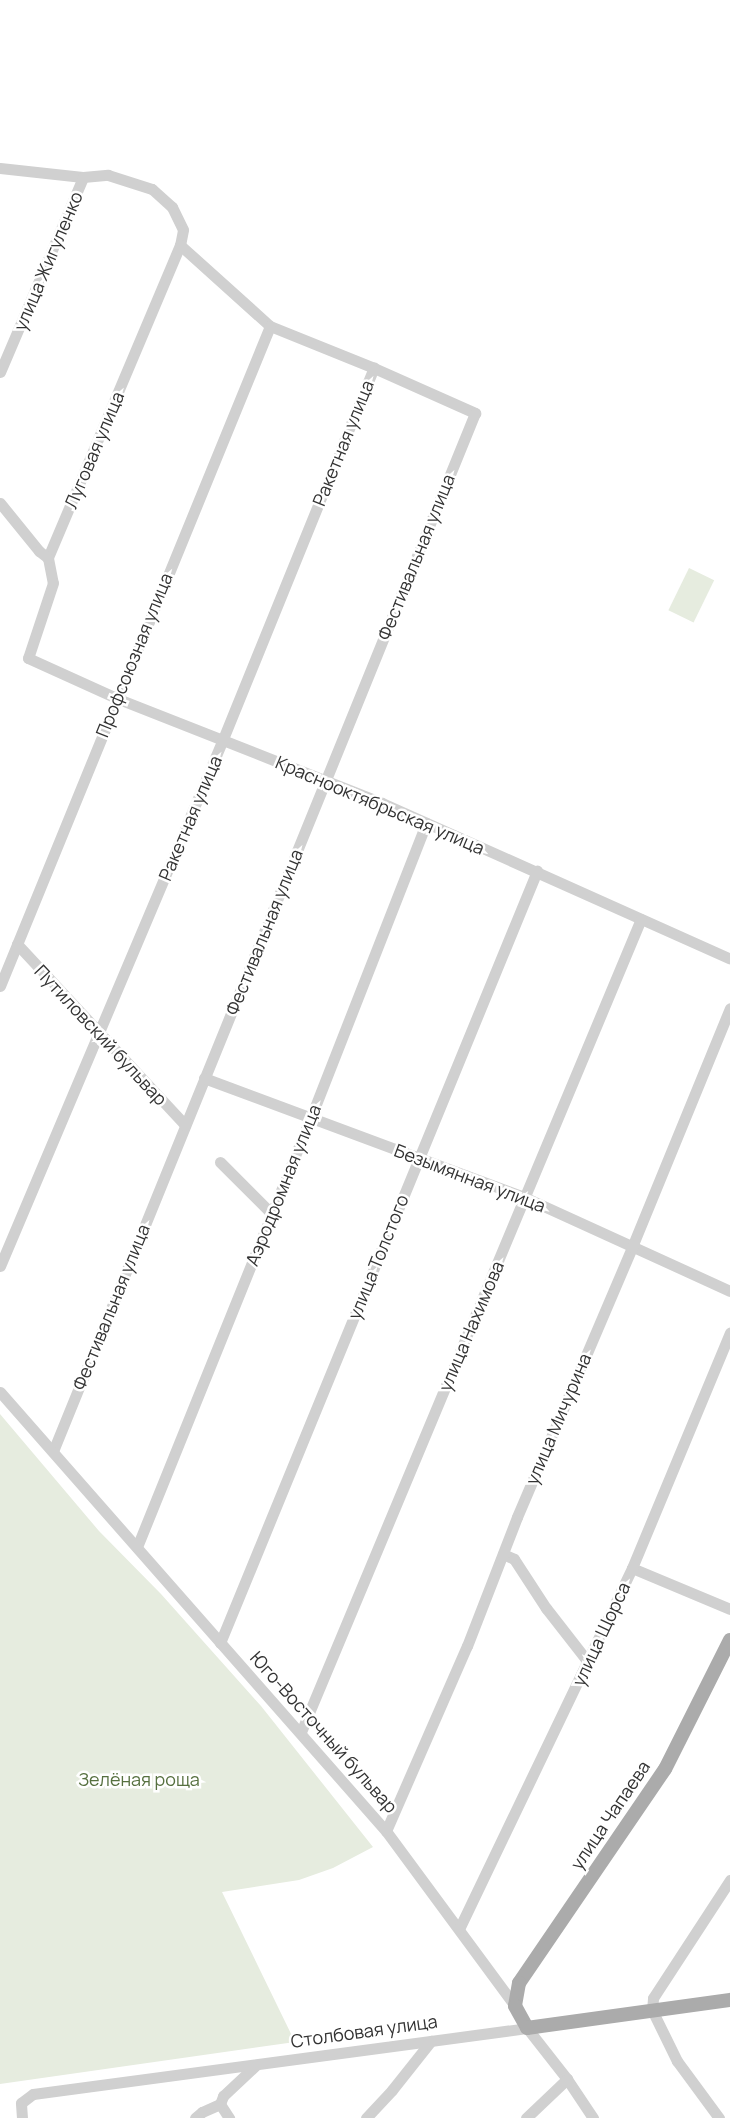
<!DOCTYPE html>
<html>
<head>
<meta charset="utf-8">
<style>
	body { margin:0 }
	#map { position:relative; width:730px; height:2118px; overflow:hidden; background:#fff; font-family:Manrope,sans-serif }
	div>[style] { position:absolute }
	[style*='--x'] { left:calc(var(--x)*1px); top:calc(var(--y)*1px); width:calc(var(--w)*1px); rotate:calc(var(--a)*1deg) }
	.green>* { inset:0; background:#e6ecdf; transform-origin:0 0 }
	.minor>* { height:11px; margin:-5.5px; padding:0 5.5px; transform-origin:5.5px; border-radius:5.5px; background:#d0d0d0 }
	.major>* { height:14px; margin:-7px; padding:0 7px; transform-origin:7px; border-radius:7px; background:#ababab }
	span { translate:-50% -50%; white-space:nowrap; text-align:center; line-height:1.15; -webkit-text-stroke:5px #fff; paint-order:stroke }
	.street-label { font-size:18px; color:#333 }
	.park-label { font-size:18px; color:#56703f }
</style>
</head>
<body>
<div id="map">
	<div class="green">
		<div style="left:689px;top:568px;width:28px;height:47px;rotate:26deg"></div>
		<div style="clip-path:polygon(0 1414px,99px 1531px,161px 1594px,261px 1706px,373px 1847px,333px 1868px,299px 1880px,222px 1892px,295px 2042px,0 2084px)"></div>
	</div>
	<div class="minor">
		<div style="--x:0;--y:168;--w:83;--a:6.2"></div>
		<div style="--x:83;--y:177;--w:25;--a:-5"></div>
		<div style="--x:108;--y:175;--w:46;--a:17.7"></div>
		<div style="--x:152;--y:189;--w:27;--a:42"></div>
		<div style="--x:172;--y:207;--w:25;--a:64"></div>
		<div style="--x:183;--y:230;--w:15;--a:101"></div>
		<div style="--x:180;--y:245;--w:121;--a:42"></div>
		<div style="--x:270;--y:326;--w:112;--a:22"></div>
		<div style="--x:374;--y:368;--w:111;--a:24"></div>
		<div style="--x:475;--y:413;--w:1121;--a:112.12"></div>
		<div style="--x:180;--y:245;--w:340;--a:112.9"></div>
		<div style="--x:48;--y:558;--w:25;--a:79"></div>
		<div style="--x:53;--y:583;--w:79;--a:108.4"></div>
		<div style="--x:28;--y:658;--w:97;--a:24.4"></div>
		<div style="--x:116;--y:698;--w:286;--a:21.5"></div>
		<div style="--x:382;--y:803;--w:381;--a:24.1"></div>
		<div style="--x:0;--y:372;--w:212;--a:-66.9"></div>
		<div style="--x:0;--y:503;--w:62;--a:50.9"></div>
		<div style="--x:39;--y:551;--w:11;--a:38"></div>
		<div style="--x:17;--y:944;--w:247;--a:47.1"></div>
		<div style="--x:0;--y:986;--w:713;--a:-67.75"></div>
		<div style="--x:204;--y:1078;--w:344;--a:20.4"></div>
		<div style="--x:526;--y:1198;--w:224;--a:24.5"></div>
		<div style="--x:220;--y:1162;--w:74;--a:45"></div>
		<div style="--x:0;--y:1266;--w:572;--a:-67.06"></div>
		<div style="--x:223;--y:739;--w:401;--a:-67.9"></div>
		<div style="--x:0;--y:1392;--w:585;--a:48.68"></div>
		<div style="--x:386;--y:1831;--w:217;--a:53.6"></div>
		<div style="--x:137;--y:1547;--w:464;--a:-68"></div>
		<div style="--x:311;--y:1117;--w:316;--a:-68.6"></div>
		<div style="--x:503;--y:1554;--w:12;--a:24"></div>
		<div style="--x:514;--y:1559;--w:59;--a:56.9"></div>
		<div style="--x:546;--y:1608;--w:68;--a:52.1"></div>
		<div style="--x:632;--y:1568;--w:106;--a:22.7"></div>
		<div style="--x:220;--y:1643;--w:835;--a:-67.68"></div>
		<div style="--x:301;--y:1732;--w:881;--a:-67.31"></div>
		<div style="--x:386;--y:1831;--w:202;--a:-66.4"></div>
		<div style="--x:467;--y:1646;--w:138;--a:-68.8"></div>
		<div style="--x:517;--y:1517;--w:293;--a:-66.9"></div>
		<div style="--x:632;--y:1247;--w:258;--a:-67.7"></div>
		<div style="--x:459;--y:1929;--w:400;--a:-64.4"></div>
		<div style="--x:632;--y:1568;--w:255;--a:-67.4"></div>
		<div style="--x:220;--y:2104;--w:9;--a:-69"></div>
		<div style="--x:223;--y:2096;--w:45;--a:-43.2"></div>
		<div style="--x:220;--y:2104;--w:17;--a:57"></div>
		<div style="--x:22;--y:2118;--w:15;--a:-94"></div>
		<div style="--x:21;--y:2103;--w:15;--a:-37"></div>
		<div style="--x:33;--y:2094;--w:498;--a:-7.6"></div>
		<div style="--x:527;--y:2028;--w:65;--a:51.9"></div>
		<div style="--x:567;--y:2079;--w:47;--a:56.3"></div>
		<div style="--x:195;--y:2118;--w:9;--a:-41"></div>
		<div style="--x:202;--y:2112;--w:20;--a:-24"></div>
		<div style="--x:366;--y:2118;--w:38;--a:-47"></div>
		<div style="--x:392;--y:2090;--w:63;--a:-51.5"></div>
		<div style="--x:526;--y:2118;--w:57;--a:-43.6"></div>
		<div style="--x:719;--y:2118;--w:71;--a:-126.4"></div>
		<div style="--x:677;--y:2061;--w:57;--a:-116.1"></div>
		<div style="--x:652;--y:2010;--w:12;--a:-85"></div>
		<div style="--x:653;--y:1998;--w:141;--a:-56.9"></div>
	</div>
	<div class="major">
		<div style="--x:730;--y:1640;--w:144;--a:116.7"></div>
		<div style="--x:665;--y:1769;--w:259;--a:124.3"></div>
		<div style="--x:519;--y:1983;--w:23;--a:100"></div>
		<div style="--x:515;--y:2006;--w:25;--a:61"></div>
		<div style="--x:527;--y:2028;--w:205;--a:-7.9"></div>
	</div>
	<div class="street-label">
		<span style="left:48px;top:261px;rotate:-67deg">улица Жигуленко</span>
		<span style="left:343px;top:443px;rotate:-68deg">Ракетная улица</span>
		<span style="left:94px;top:450px;rotate:-67deg">Луговая улица</span>
		<span style="left:416px;top:557px;rotate:-68deg">Фестивальная улица</span>
		<span style="left:134px;top:655px;rotate:-68deg">Профсоюзная улица</span>
		<span style="left:380px;top:805px;rotate:23deg">Краснооктябрьская улица</span>
		<span style="left:190px;top:818px;rotate:-67deg">Ракетная улица</span>
		<span style="left:264px;top:932px;rotate:-68deg">Фестивальная улица</span>
		<span style="left:101px;top:1035px;rotate:47deg">Путиловский бульвар</span>
		<span style="left:470px;top:1178px;rotate:21deg">Безымянная улица</span>
		<span style="left:283px;top:1185px;rotate:-68deg">Аэродромная улица</span>
		<span style="left:378px;top:1257px;rotate:-68deg">улица Толстого</span>
		<span style="left:111px;top:1307px;rotate:-68deg">Фестивальная улица</span>
		<span style="left:471px;top:1326px;rotate:-67deg">улица Нахимова</span>
		<span style="left:558px;top:1419px;rotate:-67deg">улица Мичурина</span>
		<span style="left:601px;top:1634px;rotate:-65deg">улица Щорса</span>
		<span style="left:324px;top:1732px;rotate:48deg">Юго-Восточный бульвар</span>
		<span style="left:610px;top:1815px;rotate:-56deg">улица Чапаева</span>
		<span style="left:364px;top:2031px;rotate:-8deg">Столбовая улица</span>
	</div>
	<div class="park-label">
		<span style="left:139px;top:1779px">Зелёная роща</span>
	</div>
</div>
</body>
</html>
